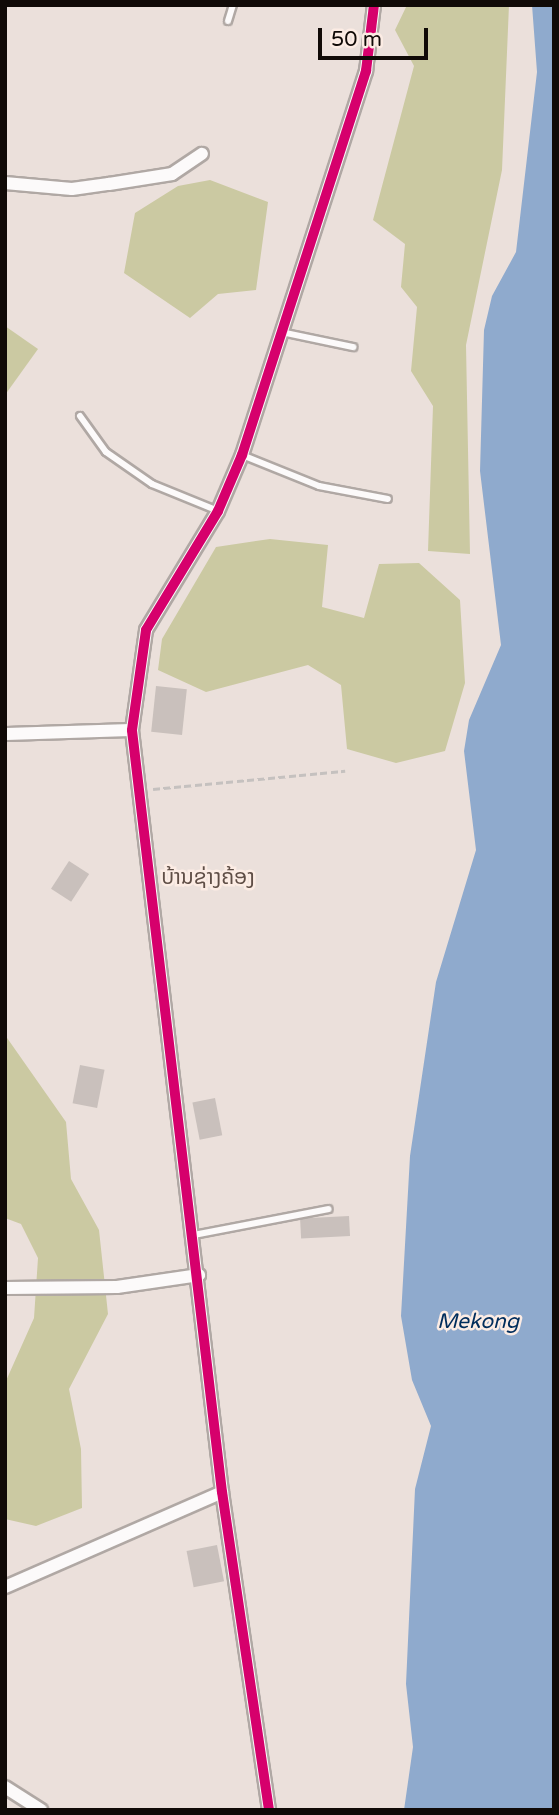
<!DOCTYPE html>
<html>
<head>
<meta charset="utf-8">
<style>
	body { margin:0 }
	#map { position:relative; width:559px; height:1815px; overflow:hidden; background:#ebe0db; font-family:"Varela Round","Noto Sans Lao",sans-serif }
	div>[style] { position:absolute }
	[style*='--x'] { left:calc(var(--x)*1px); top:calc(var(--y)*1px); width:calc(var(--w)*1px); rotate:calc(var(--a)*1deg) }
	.green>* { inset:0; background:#cbc9a2 }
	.water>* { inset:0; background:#8faacd }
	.building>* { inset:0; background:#c9c0bc; transform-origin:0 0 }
	.path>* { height:2.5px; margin-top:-1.25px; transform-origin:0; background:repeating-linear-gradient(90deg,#c5c1bf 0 7px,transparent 0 10.5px) }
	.roads { filter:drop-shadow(2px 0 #b0a8a4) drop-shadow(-2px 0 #b0a8a4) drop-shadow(0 2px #b0a8a4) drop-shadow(0 -2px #b0a8a4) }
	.lane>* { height:6px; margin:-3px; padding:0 3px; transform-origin:3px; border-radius:3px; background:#fcfafa }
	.street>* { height:12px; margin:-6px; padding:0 6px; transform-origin:6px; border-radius:6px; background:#fcfafa }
	.cycleway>* { height:10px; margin:-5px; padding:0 5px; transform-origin:5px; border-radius:5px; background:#d6006c }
	span { translate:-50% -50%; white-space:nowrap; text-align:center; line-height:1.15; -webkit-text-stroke:5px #fcece4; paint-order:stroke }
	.neighbourhood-label { font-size:21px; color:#5f4e46 }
	.water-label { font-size:21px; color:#002d5c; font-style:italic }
	.frame { position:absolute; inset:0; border:7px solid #100a07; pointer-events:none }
	.scale { position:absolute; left:318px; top:28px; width:110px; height:32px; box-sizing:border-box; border:4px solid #100a07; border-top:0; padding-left:9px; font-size:21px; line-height:24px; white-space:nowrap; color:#100a07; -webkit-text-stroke:5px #fcece4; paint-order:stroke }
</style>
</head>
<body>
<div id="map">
	<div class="green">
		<div style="clip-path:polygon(407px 5px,509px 5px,502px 170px,466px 345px,470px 554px,428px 551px,433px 406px,411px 371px,417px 307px,401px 287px,405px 244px,373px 220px,414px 66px,395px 30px)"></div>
		<div style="clip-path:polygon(210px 180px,268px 202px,256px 290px,218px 294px,190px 318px,124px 273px,135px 213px,178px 186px)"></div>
		<div style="clip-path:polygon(5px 326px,38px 349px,5px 395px)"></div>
		<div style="clip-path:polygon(270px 539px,328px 545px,322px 607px,364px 618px,379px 564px,419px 563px,460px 600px,465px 683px,445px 751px,396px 763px,347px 749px,341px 685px,308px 665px,206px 692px,158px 670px,162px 639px,216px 547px)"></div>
		<div style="clip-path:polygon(5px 1035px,66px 1122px,71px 1179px,99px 1230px,108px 1314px,69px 1389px,81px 1449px,82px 1508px,36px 1526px,5px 1519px,5px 1383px,34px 1318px,38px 1258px,21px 1224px,5px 1218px)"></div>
	</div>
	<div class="water">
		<div style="clip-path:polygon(532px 5px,554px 5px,554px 1810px,404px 1810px,413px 1747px,406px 1684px,415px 1489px,431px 1426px,412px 1380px,401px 1316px,410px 1156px,436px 982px,476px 850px,464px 751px,469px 720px,501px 645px,480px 471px,484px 330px,492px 296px,516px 252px,537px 72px)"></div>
	</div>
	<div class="building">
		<div style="left:156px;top:686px;width:31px;height:46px;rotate:6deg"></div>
		<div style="left:69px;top:861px;width:24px;height:33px;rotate:33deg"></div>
		<div style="left:80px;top:1065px;width:25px;height:39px;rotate:11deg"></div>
		<div style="left:215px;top:1098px;width:38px;height:23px;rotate:79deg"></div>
		<div style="left:349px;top:1216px;width:20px;height:49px;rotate:87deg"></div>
		<div style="left:217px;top:1545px;width:37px;height:31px;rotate:79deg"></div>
	</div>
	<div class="path">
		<div style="--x:153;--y:789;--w:193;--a:-5.4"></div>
	</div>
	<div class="roads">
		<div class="lane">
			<div style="--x:228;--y:21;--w:17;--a:-73"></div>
			<div style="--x:281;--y:332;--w:74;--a:11.8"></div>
			<div style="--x:80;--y:416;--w:44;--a:54.2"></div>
			<div style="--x:106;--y:452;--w:56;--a:34.8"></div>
			<div style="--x:152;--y:484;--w:71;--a:22.2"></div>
			<div style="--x:242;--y:455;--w:83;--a:21.9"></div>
			<div style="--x:319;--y:486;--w:70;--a:10.7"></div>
			<div style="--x:194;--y:1235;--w:137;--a:-10.9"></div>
		</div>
		<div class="street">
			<div style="--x:5;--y:183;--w:67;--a:5.1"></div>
			<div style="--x:72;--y:189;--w:37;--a:-8"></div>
			<div style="--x:109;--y:184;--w:64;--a:-9"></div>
			<div style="--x:172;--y:174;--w:36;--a:-34"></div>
			<div style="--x:5;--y:734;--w:127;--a:-1.8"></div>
			<div style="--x:5;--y:1288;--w:112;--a:-0.5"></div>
			<div style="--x:117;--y:1287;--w:83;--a:-8.3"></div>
			<div style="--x:5;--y:1587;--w:237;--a:-23.6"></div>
			<div style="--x:5;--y:1787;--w:43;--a:32.6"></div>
			<div style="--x:269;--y:1810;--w:321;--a:-98.4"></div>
			<div style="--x:222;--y:1492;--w:767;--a:-96.74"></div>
			<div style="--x:132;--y:730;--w:101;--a:-82"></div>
			<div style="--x:146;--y:630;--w:139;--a:-58.8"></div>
			<div style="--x:218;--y:511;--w:61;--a:-66.8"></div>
			<div style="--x:242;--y:455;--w:404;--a:-72.1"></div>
			<div style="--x:366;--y:71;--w:66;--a:-83.1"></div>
		</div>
	</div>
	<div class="cycleway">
		<div style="--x:269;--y:1810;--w:321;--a:-98.4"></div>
		<div style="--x:222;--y:1492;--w:767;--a:-96.74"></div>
		<div style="--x:132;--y:730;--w:101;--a:-82"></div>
		<div style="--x:146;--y:630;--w:139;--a:-58.8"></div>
		<div style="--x:218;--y:511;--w:61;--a:-66.8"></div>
		<div style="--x:242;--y:455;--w:404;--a:-72.1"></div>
		<div style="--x:366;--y:71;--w:66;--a:-83.1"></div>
	</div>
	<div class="neighbourhood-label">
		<span style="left:208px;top:878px">ບ້ານຊ່າງຄ້ອງ</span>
	</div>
	<div class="water-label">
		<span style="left:478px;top:1322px">Mekong</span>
	</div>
	<div class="frame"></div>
	<div class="scale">50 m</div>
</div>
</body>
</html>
